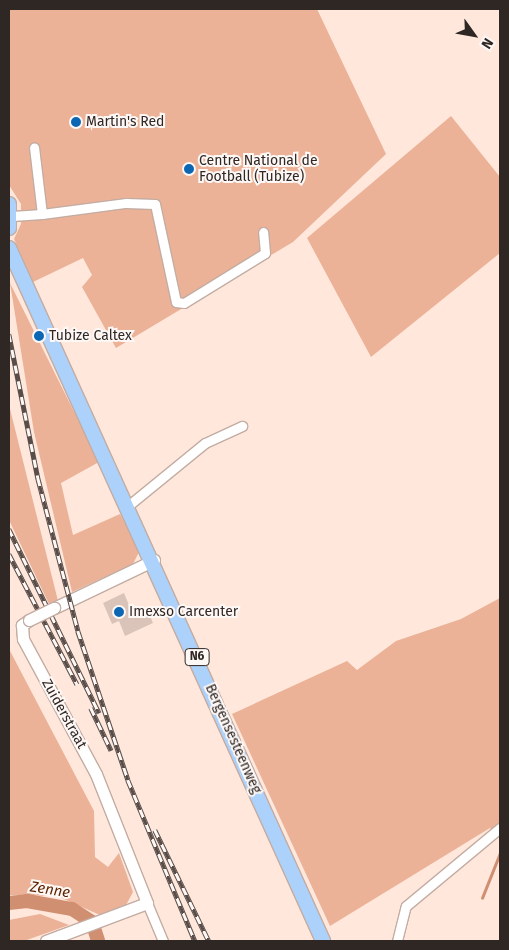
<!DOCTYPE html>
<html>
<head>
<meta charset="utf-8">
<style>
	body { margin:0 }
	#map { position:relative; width:509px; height:950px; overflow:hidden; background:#ffe7dc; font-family:"Fira Sans",sans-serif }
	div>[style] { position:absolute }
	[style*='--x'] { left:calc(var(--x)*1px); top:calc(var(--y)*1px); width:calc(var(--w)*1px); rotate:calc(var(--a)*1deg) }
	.green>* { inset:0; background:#ebb297 }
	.stream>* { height:2.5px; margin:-1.25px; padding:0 1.25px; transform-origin:1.25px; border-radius:1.25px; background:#d08f71 }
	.river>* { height:14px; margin:-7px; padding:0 7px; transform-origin:7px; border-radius:7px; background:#d08f71 }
	.building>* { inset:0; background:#dac3b8 }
	.roads { filter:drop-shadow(1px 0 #c3aca2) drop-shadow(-1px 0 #c3aca2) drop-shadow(0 1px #c3aca2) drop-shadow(0 -1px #c3aca2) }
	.minor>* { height:9px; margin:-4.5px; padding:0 4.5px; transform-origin:4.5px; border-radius:4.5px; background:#fff }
	.tertiary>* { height:11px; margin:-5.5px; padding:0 5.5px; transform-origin:5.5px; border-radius:5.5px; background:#fff }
	.primary>* { height:14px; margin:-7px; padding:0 7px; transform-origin:7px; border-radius:7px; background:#acd1fa }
	.rail>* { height:4.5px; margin-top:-2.25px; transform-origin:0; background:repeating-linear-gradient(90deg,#fdf8f6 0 8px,#584d48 0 16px); box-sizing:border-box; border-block:1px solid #584d48 }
	.bridges { filter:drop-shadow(1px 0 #c3aca2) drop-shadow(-1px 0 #c3aca2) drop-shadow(0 1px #c3aca2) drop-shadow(0 -1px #c3aca2) }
	.tertiary-bridge>* { height:11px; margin:-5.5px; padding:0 5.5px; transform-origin:5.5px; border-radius:5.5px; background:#fff }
	.dots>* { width:14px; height:14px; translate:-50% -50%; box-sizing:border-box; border:2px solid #fdf8f6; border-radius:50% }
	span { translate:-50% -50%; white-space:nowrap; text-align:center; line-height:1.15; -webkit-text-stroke:4px #fdf8f6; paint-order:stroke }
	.shield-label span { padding:1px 4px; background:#fdf8f6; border:1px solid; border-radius:4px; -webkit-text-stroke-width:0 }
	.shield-label { font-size:12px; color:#2f2723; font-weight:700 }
	.poi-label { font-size:14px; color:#2f2723 }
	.left { translate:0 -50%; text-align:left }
	.street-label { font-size:14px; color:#2f2723 }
	.water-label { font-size:15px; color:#5e2400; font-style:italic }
	.frame { position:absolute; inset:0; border:10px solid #2f2723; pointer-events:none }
	.north { position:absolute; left:449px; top:10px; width:50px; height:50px; -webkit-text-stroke:4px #fdf8f6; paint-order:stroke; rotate:122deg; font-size:14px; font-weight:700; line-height:20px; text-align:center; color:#2f2723 }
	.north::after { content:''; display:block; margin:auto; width:18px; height:22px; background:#2f2723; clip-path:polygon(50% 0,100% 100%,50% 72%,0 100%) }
</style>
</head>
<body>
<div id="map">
	<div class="green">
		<div style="clip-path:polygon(9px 9px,317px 9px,386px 154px,293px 242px,116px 348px,82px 287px,92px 275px,83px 258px,33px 282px,14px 239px,21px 224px,21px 204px,9px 185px)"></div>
		<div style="clip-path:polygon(451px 116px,500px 177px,500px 253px,371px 357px,307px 238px)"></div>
		<div style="clip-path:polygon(10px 283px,99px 462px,61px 483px,73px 535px,120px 514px,140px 550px,133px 564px,72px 592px,34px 432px)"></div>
		<div style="clip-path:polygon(9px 405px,58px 601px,49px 604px,9px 520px)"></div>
		<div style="clip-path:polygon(500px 598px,500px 837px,490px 828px,330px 926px,232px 714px,347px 661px,357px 670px,396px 641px,461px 619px)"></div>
		<div style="clip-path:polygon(9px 649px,94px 811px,95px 857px,108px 867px,119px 853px,133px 892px,126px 905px,100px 915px,57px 896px,9px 895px)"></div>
		<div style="clip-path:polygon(40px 914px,69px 925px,24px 941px,9px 941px,9px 920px)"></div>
	</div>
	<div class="stream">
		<div style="--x:482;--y:898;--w:48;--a:-68.2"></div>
	</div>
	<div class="river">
		<div style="--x:9;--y:903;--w:18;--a:-6"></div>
		<div style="--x:27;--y:901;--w:46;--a:10.1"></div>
		<div style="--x:72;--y:909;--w:24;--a:33"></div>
		<div style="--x:92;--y:922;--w:20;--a:72"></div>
	</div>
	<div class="building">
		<div style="clip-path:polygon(124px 593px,133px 615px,147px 609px,153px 623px,125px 636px,119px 621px,112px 624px,103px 603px)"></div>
	</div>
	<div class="roads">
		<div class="minor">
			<div style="--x:42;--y:214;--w:85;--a:-7.5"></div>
			<div style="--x:126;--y:203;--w:29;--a:2"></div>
			<div style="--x:155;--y:204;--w:100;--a:77.9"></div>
			<div style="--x:176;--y:302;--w:8;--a:7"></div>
			<div style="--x:184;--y:303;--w:95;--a:-31.7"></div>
			<div style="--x:265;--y:253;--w:21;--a:-95"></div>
			<div style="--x:12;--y:216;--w:30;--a:-4"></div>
			<div style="--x:42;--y:214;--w:67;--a:-96.8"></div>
			<div style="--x:129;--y:505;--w:98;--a:-39.2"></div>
			<div style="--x:205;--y:443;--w:41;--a:-24.7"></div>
			<div style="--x:147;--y:903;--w:41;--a:67.2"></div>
			<div style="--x:397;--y:941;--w:36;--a:-76"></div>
			<div style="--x:406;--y:906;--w:122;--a:-39.7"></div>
		</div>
		<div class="tertiary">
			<div style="--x:54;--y:608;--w:111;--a:-25.6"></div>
			<div style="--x:29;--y:620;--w:9;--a:144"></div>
			<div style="--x:22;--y:625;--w:14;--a:86"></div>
			<div style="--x:23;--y:639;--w:153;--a:61.6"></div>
			<div style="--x:96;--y:774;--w:139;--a:68.4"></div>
			<div style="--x:147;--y:903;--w:108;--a:159.4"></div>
		</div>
		<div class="primary">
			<div style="--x:9;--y:204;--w:24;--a:90"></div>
			<div style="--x:9;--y:248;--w:761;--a:65.62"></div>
		</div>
	</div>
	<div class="rail">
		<div style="--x:9;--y:334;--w:147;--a:78.6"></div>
		<div style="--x:38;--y:478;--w:158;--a:75.3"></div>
		<div style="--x:78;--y:631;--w:157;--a:71.4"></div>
		<div style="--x:128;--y:780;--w:174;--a:67.4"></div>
		<div style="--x:9;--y:529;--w:205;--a:63.9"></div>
		<div style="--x:9;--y:554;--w:147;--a:62.4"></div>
		<div style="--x:91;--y:708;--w:47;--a:64.5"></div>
		<div style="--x:155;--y:830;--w:123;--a:64.1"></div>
	</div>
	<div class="bridges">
		<div class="tertiary-bridge">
			<div style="--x:29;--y:620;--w:28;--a:-26"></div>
		</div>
	</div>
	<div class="dots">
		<div style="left:76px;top:122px;background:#0b67b4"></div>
		<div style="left:189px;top:169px;background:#0b67b4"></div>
		<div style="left:39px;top:336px;background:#0b67b4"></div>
		<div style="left:119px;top:612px;background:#0b67b4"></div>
	</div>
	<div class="shield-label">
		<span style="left:197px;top:657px">N6</span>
	</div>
	<div class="poi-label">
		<span class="left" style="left:86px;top:122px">Martin's Red</span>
		<span class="left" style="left:199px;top:169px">Centre National de<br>Football (Tubize)</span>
		<span class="left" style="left:49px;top:336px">Tubize Caltex</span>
		<span class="left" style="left:129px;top:612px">Imexso Carcenter</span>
	</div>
	<div class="street-label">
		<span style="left:64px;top:714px;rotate:61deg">Zuiderstraat</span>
		<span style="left:233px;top:739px;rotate:66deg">Bergensesteenweg</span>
	</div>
	<div class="water-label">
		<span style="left:50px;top:890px;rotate:9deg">Zenne</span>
	</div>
	<div class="frame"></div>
	<div class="north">N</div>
</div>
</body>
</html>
